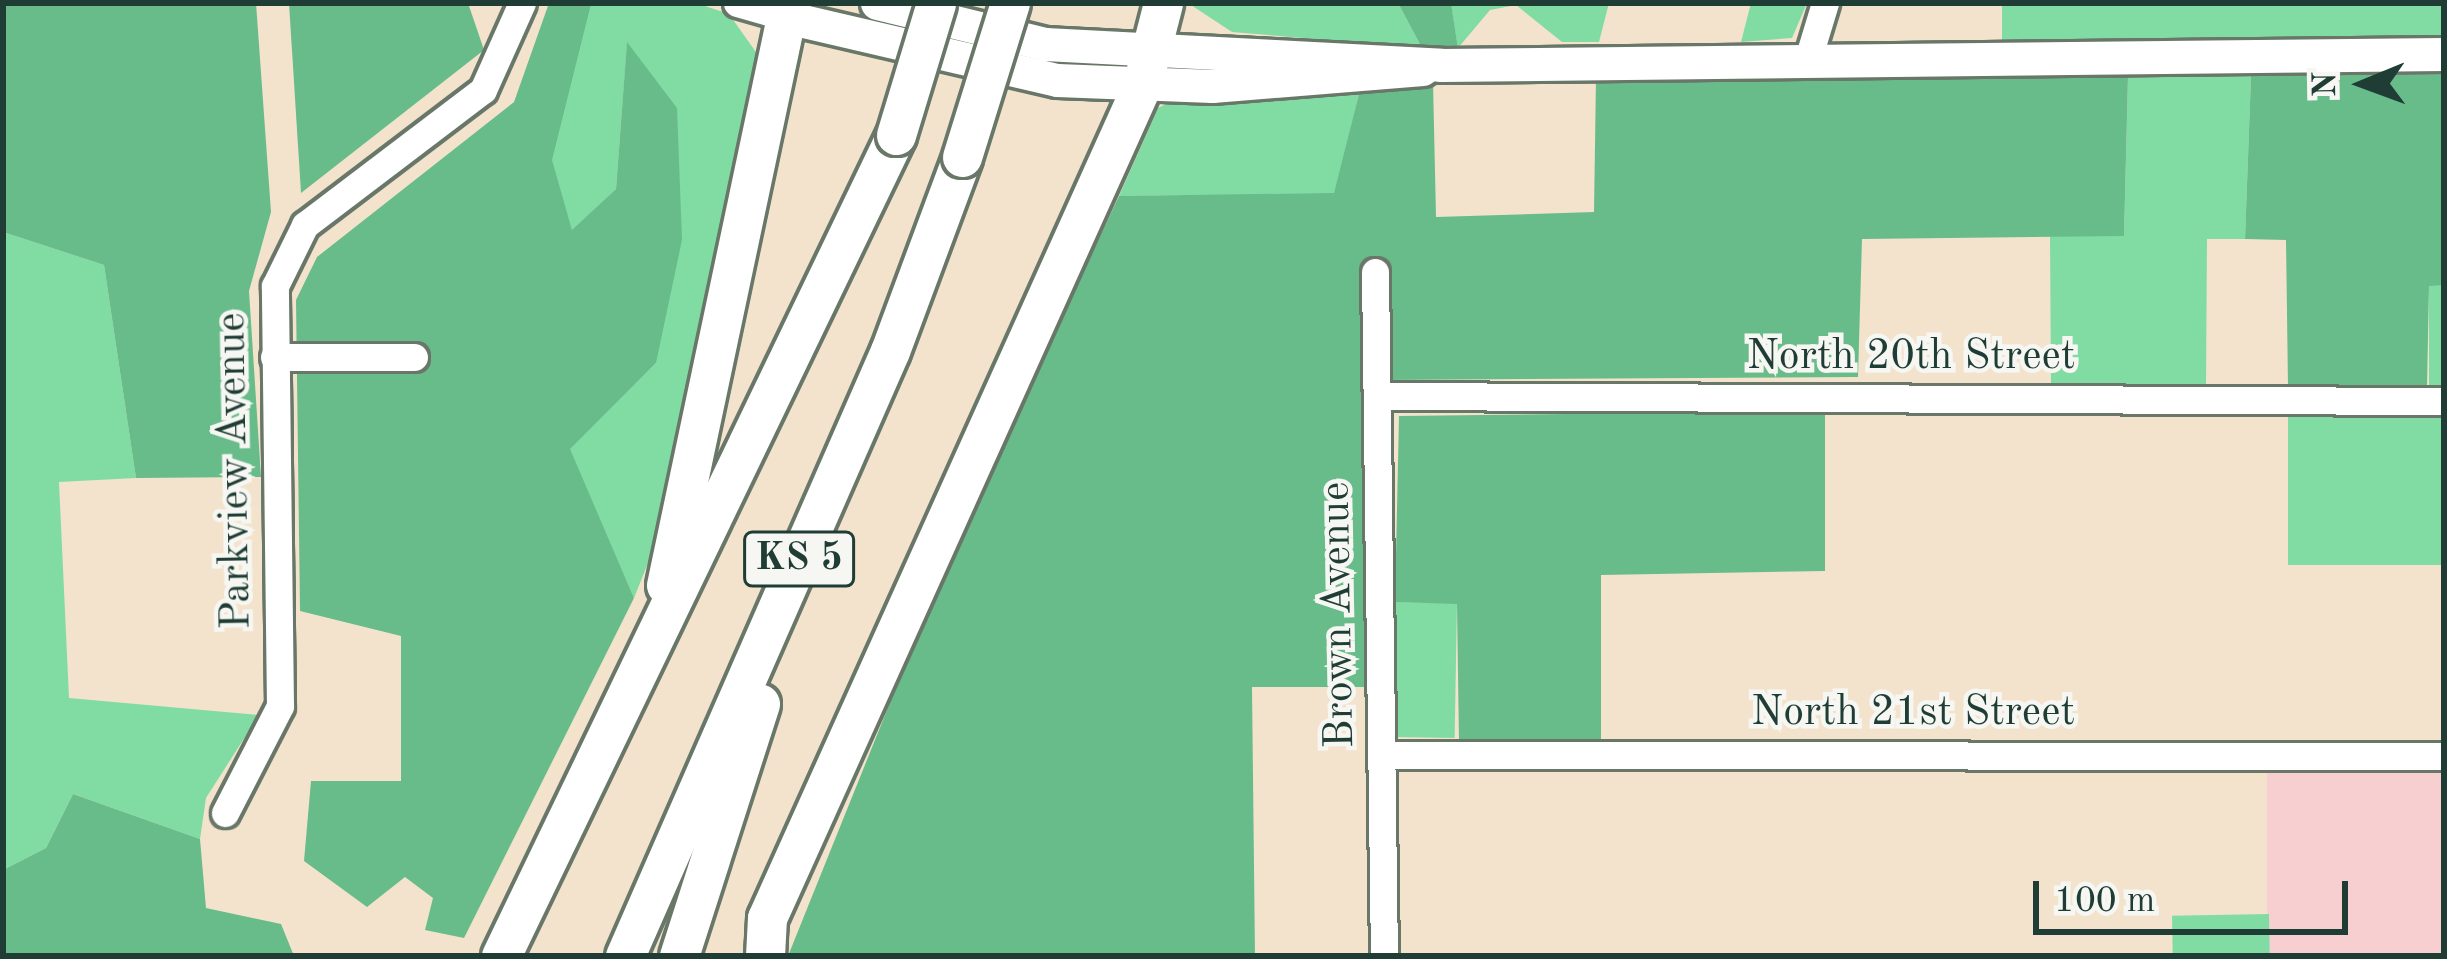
<!DOCTYPE html>
<html>
<head>
<meta charset="utf-8">
<style>
	body { margin:0 }
	#map { position:relative; width:2447px; height:959px; overflow:hidden; background:#f3e3cc; font-family:"Old Standard TT",serif }
	div>[style] { position:absolute }
	[style*='--x'] { left:calc(var(--x)*1px); top:calc(var(--y)*1px); width:calc(var(--w)*1px); rotate:calc(var(--a)*1deg) }
	.built>* { inset:0; background:#f7cfd0; transform-origin:0 0 }
	.green>* { inset:0; background:#81dca3; transform-origin:0 0 }
	.forest>* { inset:0; background:#68bc89 }
	.roads { filter:drop-shadow(3px 0 #697769) drop-shadow(-3px 0 #697769) drop-shadow(0 3px #697769) drop-shadow(0 -3px #697769) }
	.minor>* { height:27px; margin:-13.5px; padding:0 13.5px; transform-origin:13.5px; border-radius:13.5px; background:#fff }
	.major>* { height:33px; margin:-16.5px; padding:0 16.5px; transform-origin:16.5px; border-radius:16.5px; background:#fff }
	.highway>* { height:39px; margin:-19.5px; padding:0 19.5px; transform-origin:19.5px; border-radius:19.5px; background:#fff }
	.bridges { filter:drop-shadow(3px 0 #697769) drop-shadow(-3px 0 #697769) drop-shadow(0 3px #697769) drop-shadow(0 -3px #697769) }
	.highway-bridge>* { height:39px; margin:-19.5px; padding:0 19.5px; transform-origin:19.5px; border-radius:19.5px; background:#fff }
	span { translate:-50% -50%; white-space:nowrap; text-align:center; line-height:1.15; -webkit-text-stroke:9px #f6f6f2; paint-order:stroke }
	.shield-label span { padding:3px 9px; background:#f6f6f2; border:3px solid; border-radius:9px; -webkit-text-stroke-width:0 }
	.shield-label { font-size:39px; color:#1f3d34; font-weight:700 }
	.street-label { font-size:42px; color:#1f3d34 }
	.frame { position:absolute; inset:0; border:6px solid #1f3d34; pointer-events:none }
	.north { position:absolute; left:2303px; top:24px; width:120px; height:120px; -webkit-text-stroke:9px #f6f6f2; paint-order:stroke; rotate:269deg; font-size:33px; font-weight:700; line-height:48px; text-align:center; color:#1f3d34 }
	.north::after { content:''; display:block; margin:auto; width:42px; height:54px; background:#1f3d34; clip-path:polygon(50% 0,100% 100%,50% 72%,0 100%) }
	.scale { position:absolute; left:2033px; top:881px; width:315px; height:54px; box-sizing:border-box; border:6px solid #1f3d34; border-top:0; padding-left:15px; font-size:36px; line-height:42px; white-space:nowrap; color:#1f3d34; -webkit-text-stroke:9px #f6f6f2; paint-order:stroke }
</style>
</head>
<body>
<div id="map">
	<div class="built">
		<div style="left:2267px;top:770px;width:177px;height:186px"></div>
	</div>
	<div class="green">
		<div style="clip-path:polygon(588px 3px,696px 3px,729px 14px,758px 55px,660px 533px,634px 598px,569px 449px,656px 363px,627px 45px,616px 189px,572px 231px,551px 160px)"></div>
		<div style="clip-path:polygon(1188px 3px,1398px 3px,1422px 48px,1232px 32px)"></div>
		<div style="clip-path:polygon(1609px 3px,1599px 42px,1562px 42px,1516px 5px,1490px 10px,1458px 48px,1451px 5px)"></div>
		<div style="clip-path:polygon(1751px 3px,1807px 3px,1792px 38px,1741px 42px)"></div>
		<div style="left:2002px;top:3px;width:442px;height:41px"></div>
		<div style="clip-path:polygon(2251px 76px,2245px 239px,2207px 239px,2206px 387px,2051px 388px,2050px 236px,2124px 236px,2128px 77px)"></div>
		<div style="clip-path:polygon(1360px 90px,1335px 194px,1119px 196px,1158px 108px,1180px 97px)"></div>
		<div style="clip-path:polygon(3px 232px,104px 265px,136px 478px,59px 482px,69px 698px,259px 715px,206px 798px,200px 839px,73px 794px,46px 848px,3px 870px)"></div>
		<div style="left:2429px;top:285px;width:15px;height:103px"></div>
		<div style="left:2288px;top:411px;width:156px;height:154px"></div>
		<div style="left:1395px;top:602px;width:62px;height:135px;rotate:1deg"></div>
		<div style="left:2269px;top:914px;width:42px;height:97px;rotate:89deg"></div>
	</div>
	<div class="forest">
		<div style="clip-path:polygon(3px 3px,256px 3px,271px 212px,249px 291px,261px 477px,136px 478px,104px 265px,3px 232px)"></div>
		<div style="clip-path:polygon(289px 3px,468px 3px,484px 50px,301px 193px)"></div>
		<div style="clip-path:polygon(549px 3px,591px 4px,552px 160px,572px 230px,616px 189px,627px 42px,677px 108px,682px 240px,656px 363px,570px 449px,634px 598px,464px 938px,425px 930px,433px 898px,405px 877px,367px 907px,304px 861px,311px 781px,401px 781px,401px 636px,300px 611px,296px 300px,317px 257px,514px 102px)"></div>
		<div style="clip-path:polygon(1398px 3px,1451px 3px,1458px 48px,1422px 48px)"></div>
		<div style="clip-path:polygon(2444px 74px,2444px 285px,2429px 286px,2427px 388px,2288px 387px,2286px 240px,2245px 239px,2251px 76px)"></div>
		<div style="clip-path:polygon(2128px 77px,2124px 236px,1862px 239px,1858px 377px,1386px 380px,1385px 261px,1365px 261px,1371px 687px,1252px 687px,1255px 956px,788px 956px,939px 581px,1119px 196px,1334px 193px,1360px 90px,1433px 82px,1436px 217px,1594px 212px,1596px 78px)"></div>
		<div style="clip-path:polygon(1825px 411px,1825px 571px,1601px 575px,1601px 744px,1459px 744px,1457px 604px,1395px 602px,1399px 416px)"></div>
		<div style="clip-path:polygon(73px 794px,200px 839px,206px 908px,281px 924px,294px 956px,3px 956px,3px 870px,46px 848px)"></div>
	</div>
	<div class="roads">
		<div class="minor">
			<div style="--x:737;--y:3;--w:51;--a:15.9"></div>
			<div style="--x:1808;--y:59;--w:59;--a:-73.1"></div>
			<div style="--x:1375;--y:272;--w:684;--a:89.25"></div>
			<div style="--x:274;--y:357;--w:140;--a:0"></div>
			<div style="--x:1378;--y:396;--w:1066;--a:0.27"></div>
			<div style="--x:1382;--y:755;--w:1062;--a:0.05"></div>
			<div style="--x:225;--y:813;--w:120;--a:-62.8"></div>
			<div style="--x:280;--y:706;--w:420;--a:-90.7"></div>
			<div style="--x:275;--y:286;--w:68;--a:-63.8"></div>
			<div style="--x:305;--y:225;--w:223;--a:-37.2"></div>
			<div style="--x:483;--y:90;--w:95;--a:-65.9"></div>
		</div>
		<div class="major">
			<div style="--x:877;--y:3;--w:173;--a:13.7"></div>
			<div style="--x:1045;--y:44;--w:397;--a:3"></div>
			<div style="--x:1441;--y:65;--w:1003;--a:-0.63"></div>
			<div style="--x:786;--y:17;--w:278;--a:13.1"></div>
			<div style="--x:1057;--y:80;--w:155;--a:2.2"></div>
			<div style="--x:1212;--y:86;--w:211;--a:-4.6"></div>
		</div>
		<div class="highway">
			<div style="--x:666;--y:585;--w:595;--a:-78.07"></div>
			<div style="--x:501;--y:956;--w:911;--a:-64.31"></div>
			<div style="--x:625;--y:956;--w:660;--a:-66.35"></div>
			<div style="--x:890;--y:351;--w:207;--a:-69.6"></div>
			<div style="--x:679;--y:956;--w:265;--a:-72.2"></div>
			<div style="--x:765;--y:956;--w:38;--a:-87"></div>
			<div style="--x:767;--y:918;--w:914;--a:-65.76"></div>
			<div style="--x:1142;--y:85;--w:85;--a:-75.6"></div>
		</div>
	</div>
	<div class="bridges">
		<div class="highway-bridge">
			<div style="--x:896;--y:135;--w:138;--a:-73.1"></div>
			<div style="--x:962;--y:157;--w:161;--a:-72.7"></div>
		</div>
	</div>
	<div class="shield-label">
		<span style="left:799px;top:559px">KS 5</span>
	</div>
	<div class="street-label">
		<span style="left:1911px;top:357px">North 20th Street</span>
		<span style="left:235px;top:471px;rotate:-91deg">Parkview Avenue</span>
		<span style="left:1339px;top:615px;rotate:-91deg">Brown Avenue</span>
		<span style="left:1913px;top:713px">North 21st Street</span>
	</div>
	<div class="frame"></div>
	<div class="north">N</div>
	<div class="scale">100 m</div>
</div>
</body>
</html>
